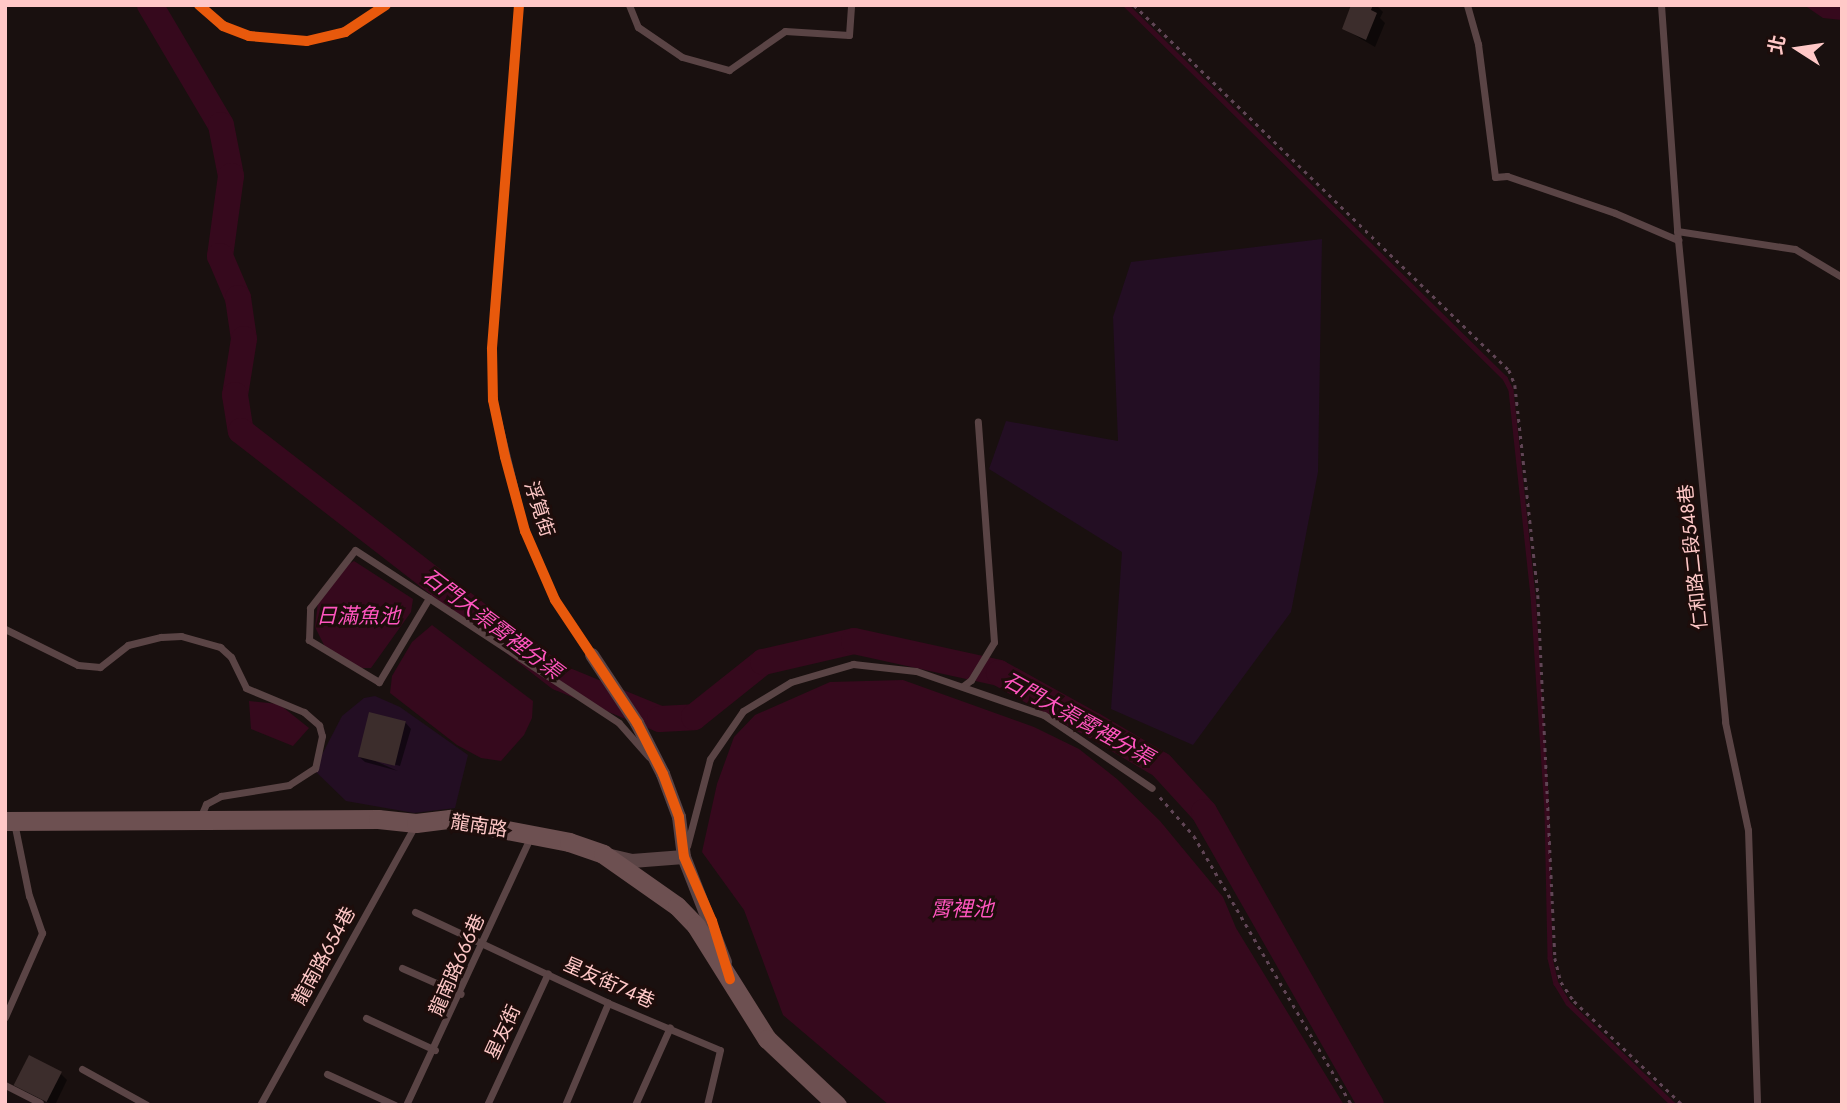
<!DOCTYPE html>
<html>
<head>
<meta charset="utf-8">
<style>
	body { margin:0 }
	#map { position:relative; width:1847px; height:1110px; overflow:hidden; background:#19100f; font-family:Jost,"Noto Sans TC",sans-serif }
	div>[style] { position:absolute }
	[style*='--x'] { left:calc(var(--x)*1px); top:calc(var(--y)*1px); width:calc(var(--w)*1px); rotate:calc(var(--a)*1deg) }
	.green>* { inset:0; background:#230e23 }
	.water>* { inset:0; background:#36091d }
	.shadow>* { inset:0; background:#0007 }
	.stream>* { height:4.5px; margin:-2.25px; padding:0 2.25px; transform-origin:2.25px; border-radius:2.25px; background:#36091d }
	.river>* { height:26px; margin:-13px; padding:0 13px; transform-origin:13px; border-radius:13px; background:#36091d }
	.building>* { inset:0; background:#3c2d2c; transform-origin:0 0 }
	.path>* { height:2.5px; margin-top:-1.25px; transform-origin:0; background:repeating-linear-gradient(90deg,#604555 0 3.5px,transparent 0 8.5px) }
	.lane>* { height:7px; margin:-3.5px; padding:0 3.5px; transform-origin:3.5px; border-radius:3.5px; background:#5a4445 }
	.street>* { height:14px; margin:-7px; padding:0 7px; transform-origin:7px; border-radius:7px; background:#5a4445 }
	.secondary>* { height:19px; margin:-9.5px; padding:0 9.5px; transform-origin:9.5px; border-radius:9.5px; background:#6d5051 }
	.cycleway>* { height:10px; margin:-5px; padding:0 5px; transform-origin:5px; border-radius:5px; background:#e8590c }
	span { translate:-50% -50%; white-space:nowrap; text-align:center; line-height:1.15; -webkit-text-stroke:6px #1d0d0b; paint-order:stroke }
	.street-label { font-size:19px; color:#ffc8c7 }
	.water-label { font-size:21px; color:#ff55bf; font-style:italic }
	.frame { position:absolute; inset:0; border:7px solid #ffc8c7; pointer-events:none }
	.north { position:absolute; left:1763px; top:14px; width:70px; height:70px; -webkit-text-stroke:5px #1d0d0b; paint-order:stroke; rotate:282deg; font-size:19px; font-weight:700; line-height:28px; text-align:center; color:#ffc8c7 }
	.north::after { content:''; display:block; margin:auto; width:24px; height:32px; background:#ffc8c7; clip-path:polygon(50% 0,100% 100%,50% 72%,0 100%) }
</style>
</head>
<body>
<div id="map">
	<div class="green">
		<div style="clip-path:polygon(1322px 239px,1318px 472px,1291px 612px,1193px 745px,1111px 709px,1122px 552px,989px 469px,1006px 421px,1118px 441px,1113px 317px,1131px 262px)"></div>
		<div style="clip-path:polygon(375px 696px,400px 707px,468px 755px,455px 808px,414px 813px,346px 801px,314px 770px,342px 716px,364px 698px)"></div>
	</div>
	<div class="water">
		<div style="clip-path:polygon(1804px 5px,1842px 5px,1842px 20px,1823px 18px)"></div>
		<div style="clip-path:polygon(354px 561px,413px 599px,411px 612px,371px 668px,360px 668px,325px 647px,315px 627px,318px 602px,342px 568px)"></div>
		<div style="clip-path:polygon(432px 625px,533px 701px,532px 718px,524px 735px,501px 761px,481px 758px,457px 745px,390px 693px,392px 676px,412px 642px)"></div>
		<div style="clip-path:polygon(903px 680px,1034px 727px,1079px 749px,1117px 779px,1160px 821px,1223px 897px,1236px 928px,1344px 1105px,889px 1105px,783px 1015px,744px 910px,702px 852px,717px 784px,734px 737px,755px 715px,830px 682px)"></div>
		<div style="clip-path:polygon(249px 701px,279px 704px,309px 728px,293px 746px,251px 729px)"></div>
	</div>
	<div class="shadow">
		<div style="clip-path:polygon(1360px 5px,1376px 5px,1383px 12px,1380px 18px,1385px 23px,1375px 47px,1344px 29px)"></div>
		<div style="clip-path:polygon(405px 722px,411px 729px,400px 766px,364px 756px,398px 771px,365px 762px,358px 756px)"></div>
		<div style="clip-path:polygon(61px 1074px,67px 1080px,55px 1105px,22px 1092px)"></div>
	</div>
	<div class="stream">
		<div style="--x:1126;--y:5;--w:532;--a:44.54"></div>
		<div style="--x:1505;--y:378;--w:13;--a:63"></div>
		<div style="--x:1511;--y:390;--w:206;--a:83.9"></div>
		<div style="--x:1533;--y:595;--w:217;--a:86.3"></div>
		<div style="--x:1547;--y:812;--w:146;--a:88.8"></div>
		<div style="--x:1550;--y:958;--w:26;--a:77"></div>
		<div style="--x:1556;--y:983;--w:23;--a:59"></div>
		<div style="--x:1568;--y:1003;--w:147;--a:43.9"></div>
	</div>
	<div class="river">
		<div style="--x:150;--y:5;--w:139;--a:59.4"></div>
		<div style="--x:221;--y:125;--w:52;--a:78.9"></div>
		<div style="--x:231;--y:176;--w:81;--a:97.8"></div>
		<div style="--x:220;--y:256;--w:46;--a:66.8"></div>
		<div style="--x:238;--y:298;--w:41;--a:81.7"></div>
		<div style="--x:244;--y:339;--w:57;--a:99.1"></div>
		<div style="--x:235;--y:395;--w:36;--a:81"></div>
		<div style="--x:241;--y:431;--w:403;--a:37.8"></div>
		<div style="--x:560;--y:678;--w:108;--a:22.3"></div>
		<div style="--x:660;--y:719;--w:34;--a:-3"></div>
		<div style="--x:694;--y:717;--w:88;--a:-38.6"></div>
		<div style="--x:763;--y:662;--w:93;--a:-13"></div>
		<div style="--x:854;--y:641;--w:148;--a:12.4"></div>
		<div style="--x:999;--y:673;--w:107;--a:29"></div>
		<div style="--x:1093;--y:725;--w:79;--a:30.5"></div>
		<div style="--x:1161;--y:765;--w:64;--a:47.5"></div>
		<div style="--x:1204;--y:812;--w:337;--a:60.3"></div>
	</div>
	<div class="building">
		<div style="clip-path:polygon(1351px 5px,1373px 5px,1371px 10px,1377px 13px,1366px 40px,1342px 29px)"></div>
		<div style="left:369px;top:712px;width:38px;height:46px;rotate:14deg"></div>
		<div style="left:29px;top:1055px;width:37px;height:34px;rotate:27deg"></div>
	</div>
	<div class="path">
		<div style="--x:1134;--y:5;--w:523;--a:44.23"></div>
		<div style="--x:1509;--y:370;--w:16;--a:68"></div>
		<div style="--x:1515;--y:385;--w:211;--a:83.7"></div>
		<div style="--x:1538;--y:595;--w:363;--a:87.3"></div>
		<div style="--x:1555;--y:958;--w:25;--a:76"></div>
		<div style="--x:1561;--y:982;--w:23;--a:56"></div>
		<div style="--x:1574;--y:1001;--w:151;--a:43.7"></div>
		<div style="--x:1160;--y:797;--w:52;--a:48.9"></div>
		<div style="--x:1194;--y:836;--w:312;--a:59.6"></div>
	</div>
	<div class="lane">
		<div style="--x:199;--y:5;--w:32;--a:41"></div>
		<div style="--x:223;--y:26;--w:28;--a:21"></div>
		<div style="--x:249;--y:36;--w:58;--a:4.9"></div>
		<div style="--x:307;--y:41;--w:39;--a:-13"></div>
		<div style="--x:345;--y:32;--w:49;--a:-33.4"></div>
		<div style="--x:519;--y:5;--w:345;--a:94.5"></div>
		<div style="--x:492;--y:349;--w:51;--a:88.9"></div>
		<div style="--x:493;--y:400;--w:135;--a:76.3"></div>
		<div style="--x:525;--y:531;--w:75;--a:66.5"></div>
		<div style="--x:555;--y:600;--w:66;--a:56.1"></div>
		<div style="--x:629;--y:5;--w:24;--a:68"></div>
		<div style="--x:638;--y:27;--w:53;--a:34.3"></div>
		<div style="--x:682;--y:57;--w:49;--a:15.5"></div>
		<div style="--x:729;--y:70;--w:68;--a:-34.9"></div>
		<div style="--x:785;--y:31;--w:64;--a:3.6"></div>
		<div style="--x:849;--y:35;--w:30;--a:-86"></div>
		<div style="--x:1467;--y:5;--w:41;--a:74.2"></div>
		<div style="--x:1478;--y:44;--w:134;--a:82.7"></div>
		<div style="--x:1495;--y:177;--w:12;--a:-5"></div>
		<div style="--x:1507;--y:176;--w:114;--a:18.9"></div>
		<div style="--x:1615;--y:213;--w:69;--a:23.2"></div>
		<div style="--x:1661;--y:5;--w:236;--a:85.9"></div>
		<div style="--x:1678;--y:240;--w:484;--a:84.4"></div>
		<div style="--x:1725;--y:722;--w:110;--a:78"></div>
		<div style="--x:1748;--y:830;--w:275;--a:88.1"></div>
		<div style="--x:1677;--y:231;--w:119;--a:8.7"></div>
		<div style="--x:1795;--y:249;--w:55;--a:30.8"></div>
		<div style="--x:429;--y:598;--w:98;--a:120.8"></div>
		<div style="--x:379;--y:682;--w:82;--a:-149"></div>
		<div style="--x:309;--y:640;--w:32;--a:-88"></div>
		<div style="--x:310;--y:608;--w:73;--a:-52.2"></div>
		<div style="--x:355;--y:550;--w:88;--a:33"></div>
		<div style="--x:429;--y:598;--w:227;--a:33.3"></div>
		<div style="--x:619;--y:723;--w:45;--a:48.6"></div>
		<div style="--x:5;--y:629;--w:81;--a:26.3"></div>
		<div style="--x:78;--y:665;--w:22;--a:5"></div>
		<div style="--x:100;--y:667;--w:36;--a:-38"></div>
		<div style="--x:128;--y:645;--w:34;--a:-14"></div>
		<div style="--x:161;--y:637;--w:20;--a:-3"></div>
		<div style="--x:181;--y:636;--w:41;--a:15.8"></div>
		<div style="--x:220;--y:647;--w:15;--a:42"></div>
		<div style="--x:231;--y:657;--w:34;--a:64"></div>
		<div style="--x:246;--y:688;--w:63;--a:22.5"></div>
		<div style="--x:304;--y:712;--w:20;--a:41"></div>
		<div style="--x:319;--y:725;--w:11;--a:75"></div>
		<div style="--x:322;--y:736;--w:33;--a:102"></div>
		<div style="--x:315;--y:768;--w:31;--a:147"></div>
		<div style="--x:289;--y:785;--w:69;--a:170.8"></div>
		<div style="--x:221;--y:796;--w:17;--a:152"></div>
		<div style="--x:206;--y:804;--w:15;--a:113"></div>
		<div style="--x:963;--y:686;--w:10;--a:-37"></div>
		<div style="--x:971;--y:680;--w:44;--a:-58.8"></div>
		<div style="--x:994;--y:642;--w:221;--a:-94.2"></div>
		<div style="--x:687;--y:846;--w:90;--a:-75.2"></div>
		<div style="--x:710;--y:759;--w:58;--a:-55.5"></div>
		<div style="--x:743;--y:711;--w:56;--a:-31.1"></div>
		<div style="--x:791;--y:682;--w:65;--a:-16.2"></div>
		<div style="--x:853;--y:664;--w:63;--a:6.3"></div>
		<div style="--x:916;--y:671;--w:135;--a:19"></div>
		<div style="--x:1044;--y:715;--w:130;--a:34.1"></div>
		<div style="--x:415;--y:912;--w:213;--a:25.2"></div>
		<div style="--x:608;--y:1003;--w:121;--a:22.8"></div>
		<div style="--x:720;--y:1050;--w:57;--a:103.3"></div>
		<div style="--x:402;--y:968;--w:64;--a:23.8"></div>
		<div style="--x:5;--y:1017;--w:92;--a:-66.2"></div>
		<div style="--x:42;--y:933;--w:39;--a:-109"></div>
		<div style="--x:29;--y:896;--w:76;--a:-101.5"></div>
		<div style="--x:366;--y:1018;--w:76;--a:24.9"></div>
		<div style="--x:82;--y:1069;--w:74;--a:29"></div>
		<div style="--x:327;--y:1074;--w:75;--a:24.5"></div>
		<div style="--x:5;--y:1085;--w:39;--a:27"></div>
		<div style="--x:260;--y:1105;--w:318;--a:-61"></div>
		<div style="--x:406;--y:1105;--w:297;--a:-65.1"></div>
		<div style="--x:487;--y:1105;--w:145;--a:-65.2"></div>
		<div style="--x:565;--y:1105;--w:111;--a:-67.1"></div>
		<div style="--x:635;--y:1105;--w:85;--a:-65.8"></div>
	</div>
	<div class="street">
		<div style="--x:592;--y:655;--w:82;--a:56.5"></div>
		<div style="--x:637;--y:723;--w:57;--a:63"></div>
		<div style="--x:663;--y:774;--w:46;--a:69.6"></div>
		<div style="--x:679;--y:817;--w:40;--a:82.9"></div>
		<div style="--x:684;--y:857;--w:113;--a:68.7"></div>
		<div style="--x:611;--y:856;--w:22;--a:13"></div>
		<div style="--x:632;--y:861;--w:52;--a:-4.4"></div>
	</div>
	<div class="secondary">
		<div style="--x:5;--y:821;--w:373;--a:-0.3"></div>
		<div style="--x:378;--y:819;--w:38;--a:6"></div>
		<div style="--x:416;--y:823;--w:34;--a:-7"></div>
		<div style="--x:450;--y:819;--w:121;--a:10.9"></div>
		<div style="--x:569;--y:842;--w:36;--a:19"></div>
		<div style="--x:603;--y:854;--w:90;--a:35.1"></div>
		<div style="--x:677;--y:906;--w:28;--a:46"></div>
		<div style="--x:696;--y:926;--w:133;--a:57.9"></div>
		<div style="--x:767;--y:1039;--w:96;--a:43.3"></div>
	</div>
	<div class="cycleway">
		<div style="--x:199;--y:5;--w:32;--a:41"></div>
		<div style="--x:223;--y:26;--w:28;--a:21"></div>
		<div style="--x:249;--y:36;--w:58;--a:4.9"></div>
		<div style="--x:307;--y:41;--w:39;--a:-13"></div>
		<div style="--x:345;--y:32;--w:49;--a:-33.4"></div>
		<div style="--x:519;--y:5;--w:345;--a:94.5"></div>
		<div style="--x:492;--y:349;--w:51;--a:88.9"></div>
		<div style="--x:493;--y:400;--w:58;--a:78.1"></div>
		<div style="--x:505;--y:457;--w:77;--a:74.9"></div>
		<div style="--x:525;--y:531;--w:75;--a:66.5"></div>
		<div style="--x:555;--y:600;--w:148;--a:56.3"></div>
		<div style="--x:637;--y:723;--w:57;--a:63"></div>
		<div style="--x:663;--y:774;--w:46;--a:69.6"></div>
		<div style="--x:679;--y:817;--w:40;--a:82.9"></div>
		<div style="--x:684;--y:857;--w:70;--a:66.4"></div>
		<div style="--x:712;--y:921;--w:61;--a:72.8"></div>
	</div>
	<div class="street-label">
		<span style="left:539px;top:509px;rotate:72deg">浮筧街</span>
		<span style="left:1693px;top:557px;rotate:-96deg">仁和路二段548巷</span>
		<span style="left:479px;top:826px;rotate:9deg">龍南路</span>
		<span style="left:324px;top:956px;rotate:-61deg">龍南路654巷</span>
		<span style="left:457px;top:965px;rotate:-66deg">龍南路666巷</span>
		<span style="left:609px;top:983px;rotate:24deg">星友街74巷</span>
		<span style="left:503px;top:1032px;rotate:-65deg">星友街</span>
	</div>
	<div class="water-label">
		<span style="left:358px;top:616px">日滿魚池</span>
		<span style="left:492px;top:624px;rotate:37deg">石門大渠霄裡分渠</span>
		<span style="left:1078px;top:719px;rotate:29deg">石門大渠霄裡分渠</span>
		<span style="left:962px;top:909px">霄裡池</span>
	</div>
	<div class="frame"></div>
	<div class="north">北</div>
</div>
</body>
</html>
